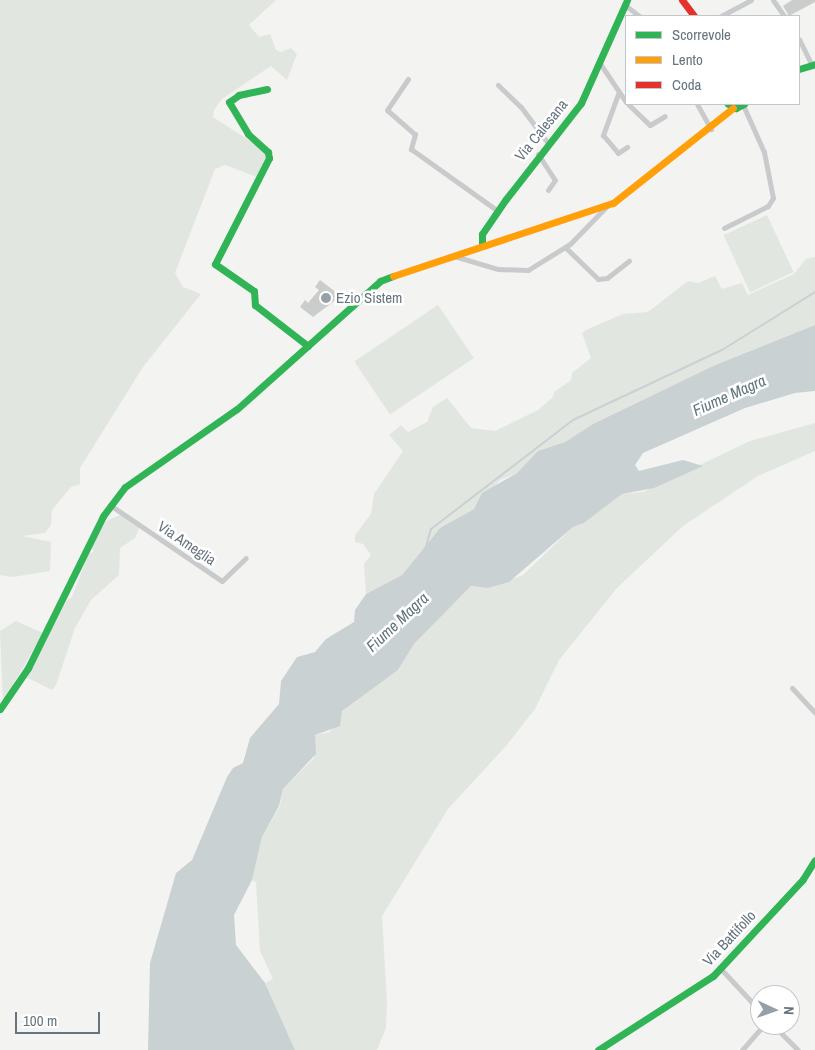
<!DOCTYPE html>
<html>
<head>
<meta charset="utf-8">
<style>
	body { margin:0 }
	#map { position:relative; width:815px; height:1050px; overflow:hidden; background:#f3f3f2; font-family:"Archivo Narrow",sans-serif }
	div>[style] { position:absolute }
	[style*='--x'] { left:calc(var(--x)*1px); top:calc(var(--y)*1px); width:calc(var(--w)*1px); rotate:calc(var(--a)*1deg) }
	.green>* { inset:0; background:#e2e6e0; transform-origin:0 0 }
	.water>* { inset:0; background:#cad1d3 }
	.stream>* { height:2px; margin:-1px; padding:0 1px; transform-origin:1px; border-radius:1px; background:#cad1d3 }
	.building>* { inset:0; background:#cbcccc }
	.street>* { height:5px; margin:-2.5px; padding:0 2.5px; transform-origin:2.5px; border-radius:2.5px; background:#c9cacb }
	.fast>* { height:7px; margin:-3.5px; padding:0 3.5px; transform-origin:3.5px; border-radius:3.5px; background:#30b455 }
	.slow>* { height:7px; margin:-3.5px; padding:0 3.5px; transform-origin:3.5px; border-radius:3.5px; background:#ff9f0a }
	.jam>* { height:7px; margin:-3.5px; padding:0 3.5px; transform-origin:3.5px; border-radius:3.5px; background:#e5322d }
	.dots>* { width:14px; height:14px; translate:-50% -50%; box-sizing:border-box; border:2px solid #fff; border-radius:50% }
	span { translate:-50% -50%; white-space:nowrap; text-align:center; line-height:1.15; -webkit-text-stroke:5px #fff; paint-order:stroke }
	.street-label { font-size:15px; color:#66747f }
	.poi-label { font-size:15px; color:#66747f }
	.left { translate:0 -50%; text-align:left }
	.water-label { font-size:16px; color:#62757c; font-style:italic }
	.legend { position:absolute; left:625px; top:15px; width:175px; height:90px; box-sizing:border-box; background:#fff; border:1px solid #c2c7cc; margin:0; padding:6px 9px; list-style:none; font-size:15px; color:#66747f }
	.legend li { display:flex; align-items:center; gap:10px; height:25px }
	.legend b { width:25px; border:1px solid #c2c7cc }
	.north { position:absolute; left:750px; top:985px; width:50px; height:50px; box-sizing:border-box; background:#fff; border:1px solid #c2c7cc; border-radius:50%; rotate:93deg; font-size:14px; font-weight:700; line-height:20px; text-align:center; color:#66747f }
	.north::after { content:''; display:block; margin:auto; width:18px; height:22px; background:#97a0a7; clip-path:polygon(50% 0,100% 100%,50% 72%,0 100%) }
	.scale { position:absolute; left:15px; top:1012px; width:85px; height:22px; box-sizing:border-box; border:2px solid #66747f; border-top:0; padding-left:6px; font-size:15px; line-height:18px; white-space:nowrap; color:#66747f; -webkit-text-stroke:4px #fff; paint-order:stroke }
</style>
</head>
<body>
<div id="map">
	<div class="green">
		<div style="clip-path:polygon(0 0,276px 0,249px 25px,259px 37px,270px 34px,276px 50px,281px 52px,291px 48px,297px 54px,287px 80px,271px 66px,222px 99px,214px 110px,213px 117px,264px 150px,267px 156px,259px 178px,225px 165px,215px 169px,175px 273px,183px 287px,201px 294px,143px 367px,80px 468px,80px 484px,71px 487px,52px 510px,51px 525px,45px 533px,22px 536px,51px 542px,50px 571px,13px 577px,0 575px)"></div>
		<div style="left:767px;top:215px;width:63px;height:48px;rotate:65deg"></div>
		<div style="clip-path:polygon(815px 257px,815px 325px,713px 366px,593px 424px,565px 442px,538px 451px,517px 473px,500px 480px,474px 509px,440px 528px,402px 575px,366px 594px,364px 564px,371px 555px,363px 544px,355px 542px,355px 535px,371px 514px,374px 494px,403px 451px,389px 435px,401px 425px,408px 432px,427px 422px,433px 407px,447px 398px,471px 428px,495px 431px,538px 410px,553px 397px,554px 392px,571px 380px,572px 373px,591px 358px,582px 333px,586px 330px,623px 314px,648px 312px,688px 281px,698px 283px,715px 276px,722px 289px,742px 283px,748px 295px,794px 274px,806px 259px)"></div>
		<div style="left:438px;top:305px;width:64px;height:101px;rotate:56deg"></div>
		<div style="clip-path:polygon(815px 423px,815px 451px,758px 476px,683px 526px,617px 588px,559px 660px,535px 709px,506px 746px,448px 809px,382px 916px,387px 1002px,386px 1028px,377px 1050px,295px 1050px,265px 983px,273px 979px,260px 951px,256px 882px,252px 880px,262px 837px,280px 806px,283px 789px,314px 758px,315px 735px,330px 732px,346px 706px,398px 670px,414px 644px,471px 586px,489px 588px,523px 575px,573px 527px,584px 523px,622px 494px,643px 492px,750px 441px)"></div>
		<div style="clip-path:polygon(125px 513px,141px 524px,135px 538px,120px 548px,119px 575px,91px 600px,75px 628px,56px 685px,52px 690px,26px 677px,67px 600px,72px 597px,88px 555px,94px 551px,91px 547px,95px 539px,106px 521px)"></div>
		<div style="clip-path:polygon(16px 621px,43px 633px,3px 702px,0 631px)"></div>
	</div>
	<div class="water">
		<div style="clip-path:polygon(815px 325px,815px 391px,795px 393px,745px 408px,643px 453px,635px 465px,639px 471px,683px 460px,703px 466px,654px 488px,622px 494px,584px 523px,573px 527px,509px 582px,488px 588px,471px 586px,414px 644px,398px 670px,342px 711px,340px 726px,315px 735px,316px 754px,283px 789px,279px 806px,262px 837px,252px 880px,234px 915px,236px 945px,265px 983px,295px 1050px,148px 1050px,150px 963px,176px 873px,192px 860px,227px 777px,233px 768px,243px 763px,250px 738px,279px 704px,281px 681px,297px 657px,315px 652px,326px 639px,354px 622px,355px 610px,366px 594px,402px 575px,440px 528px,474px 509px,482px 493px,517px 473px,538px 451px,565px 442px,593px 424px,713px 366px)"></div>
	</div>
	<div class="stream">
		<div style="--x:425;--y:550;--w:22;--a:-74"></div>
		<div style="--x:431;--y:529;--w:179;--a:-37.5"></div>
		<div style="--x:573;--y:420;--w:165;--a:-25.2"></div>
		<div style="--x:722;--y:350;--w:110;--a:-31.9"></div>
	</div>
	<div class="building">
		<div style="clip-path:polygon(792px 0,815px 0,815px 2px,789px 16px,783px 6px)"></div>
		<div style="clip-path:polygon(320px 280px,341px 296px,313px 317px,300px 307px,305px 300px,308px 303px,319px 290px,315px 287px)"></div>
	</div>
	<div class="street">
		<div style="--x:773;--y:0;--w:19;--a:55"></div>
		<div style="--x:625;--y:5;--w:18;--a:38"></div>
		<div style="--x:721;--y:16;--w:34;--a:-28"></div>
		<div style="--x:799;--y:39;--w:28;--a:64"></div>
		<div style="--x:599;--y:62;--w:48;--a:56"></div>
		<div style="--x:408;--y:79;--w:37;--a:124"></div>
		<div style="--x:387;--y:110;--w:37;--a:41"></div>
		<div style="--x:415;--y:134;--w:16;--a:105"></div>
		<div style="--x:411;--y:149;--w:107;--a:35.5"></div>
		<div style="--x:498;--y:85;--w:32;--a:44"></div>
		<div style="--x:521;--y:107;--w:44;--a:53.4"></div>
		<div style="--x:618;--y:94;--w:44;--a:110.1"></div>
		<div style="--x:603;--y:135;--w:23;--a:50"></div>
		<div style="--x:618;--y:153;--w:11;--a:-34"></div>
		<div style="--x:628;--y:104;--w:30;--a:44"></div>
		<div style="--x:650;--y:125;--w:17;--a:-31"></div>
		<div style="--x:697;--y:104;--w:29;--a:61"></div>
		<div style="--x:538;--y:154;--w:31;--a:57"></div>
		<div style="--x:555;--y:180;--w:12;--a:125"></div>
		<div style="--x:724;--y:228;--w:49;--a:-26.6"></div>
		<div style="--x:768;--y:206;--w:9;--a:-58"></div>
		<div style="--x:773;--y:198;--w:47;--a:-101.1"></div>
		<div style="--x:764;--y:152;--w:51;--a:-114.1"></div>
		<div style="--x:565;--y:247;--w:46;--a:44.1"></div>
		<div style="--x:598;--y:279;--w:9;--a:-6"></div>
		<div style="--x:607;--y:278;--w:28;--a:-38"></div>
		<div style="--x:454;--y:256;--w:46;--a:16.5"></div>
		<div style="--x:498;--y:269;--w:30;--a:2"></div>
		<div style="--x:528;--y:270;--w:49;--a:-31.8"></div>
		<div style="--x:570;--y:244;--w:53;--a:-45.8"></div>
		<div style="--x:110;--y:505;--w:135;--a:34.2"></div>
		<div style="--x:222;--y:581;--w:33;--a:-44"></div>
		<div style="--x:792;--y:688;--w:34;--a:47"></div>
		<div style="--x:721;--y:969;--w:57;--a:47.1"></div>
		<div style="--x:773;--y:1025;--w:35;--a:45"></div>
		<div style="--x:742;--y:1050;--w:33;--a:-49"></div>
	</div>
	<div class="fast">
		<div style="--x:799;--y:69;--w:17;--a:-17"></div>
		<div style="--x:267;--y:89;--w:29;--a:168"></div>
		<div style="--x:239;--y:95;--w:12;--a:145"></div>
		<div style="--x:229;--y:102;--w:37;--a:59"></div>
		<div style="--x:248;--y:134;--w:27;--a:42"></div>
		<div style="--x:268;--y:152;--w:6;--a:81"></div>
		<div style="--x:269;--y:158;--w:119;--a:117"></div>
		<div style="--x:215;--y:264;--w:47;--a:34.7"></div>
		<div style="--x:254;--y:291;--w:14;--a:86"></div>
		<div style="--x:255;--y:305;--w:67;--a:37.7"></div>
		<div style="--x:728;--y:104;--w:9;--a:27"></div>
		<div style="--x:736;--y:108;--w:9;--a:-27"></div>
		<div style="--x:482;--y:245;--w:11;--a:-90"></div>
		<div style="--x:482;--y:234;--w:42;--a:-55.6"></div>
		<div style="--x:506;--y:199;--w:122;--a:-52"></div>
		<div style="--x:581;--y:103;--w:113;--a:-65.9"></div>
		<div style="--x:0;--y:709;--w:50;--a:-55.7"></div>
		<div style="--x:28;--y:668;--w:169;--a:-63.7"></div>
		<div style="--x:103;--y:516;--w:36;--a:-53"></div>
		<div style="--x:125;--y:487;--w:136;--a:-34.9"></div>
		<div style="--x:237;--y:409;--w:192;--a:-41.8"></div>
		<div style="--x:380;--y:281;--w:14;--a:-21"></div>
		<div style="--x:598;--y:1050;--w:137;--a:-32.8"></div>
		<div style="--x:713;--y:976;--w:132;--a:-47.1"></div>
		<div style="--x:803;--y:879;--w:22;--a:-58"></div>
	</div>
	<div class="slow">
		<div style="--x:393;--y:276;--w:232;--a:-18.4"></div>
		<div style="--x:613;--y:203;--w:153;--a:-38.4"></div>
	</div>
	<div class="jam">
		<div style="--x:682;--y:0;--w:20;--a:53"></div>
	</div>
	<div class="dots">
		<div style="left:326px;top:298px;background:#97a0a7"></div>
	</div>
	<div class="street-label">
		<span style="left:541px;top:130px;rotate:-51deg">Via Calesana</span>
		<span style="left:187px;top:543px;rotate:34deg">Via Ameglia</span>
		<span style="left:729px;top:938px;rotate:-47deg">Via Battifollo</span>
	</div>
	<div class="poi-label">
		<span class="left" style="left:336px;top:298px">Ezio Sistem</span>
	</div>
	<div class="water-label">
		<span style="left:729px;top:395px;rotate:-24deg">Fiume Magra</span>
		<span style="left:397px;top:622px;rotate:-43deg">Fiume Magra</span>
	</div>
	<ul class="legend">
	<li><b style="height:6px;background:#30b455"></b>Scorrevole</li>
	<li><b style="height:6px;background:#ff9f0a"></b>Lento</li>
	<li><b style="height:6px;background:#e5322d"></b>Coda</li>
	</ul>
	<div class="north">N</div>
	<div class="scale">100 m</div>
</div>
</body>
</html>
